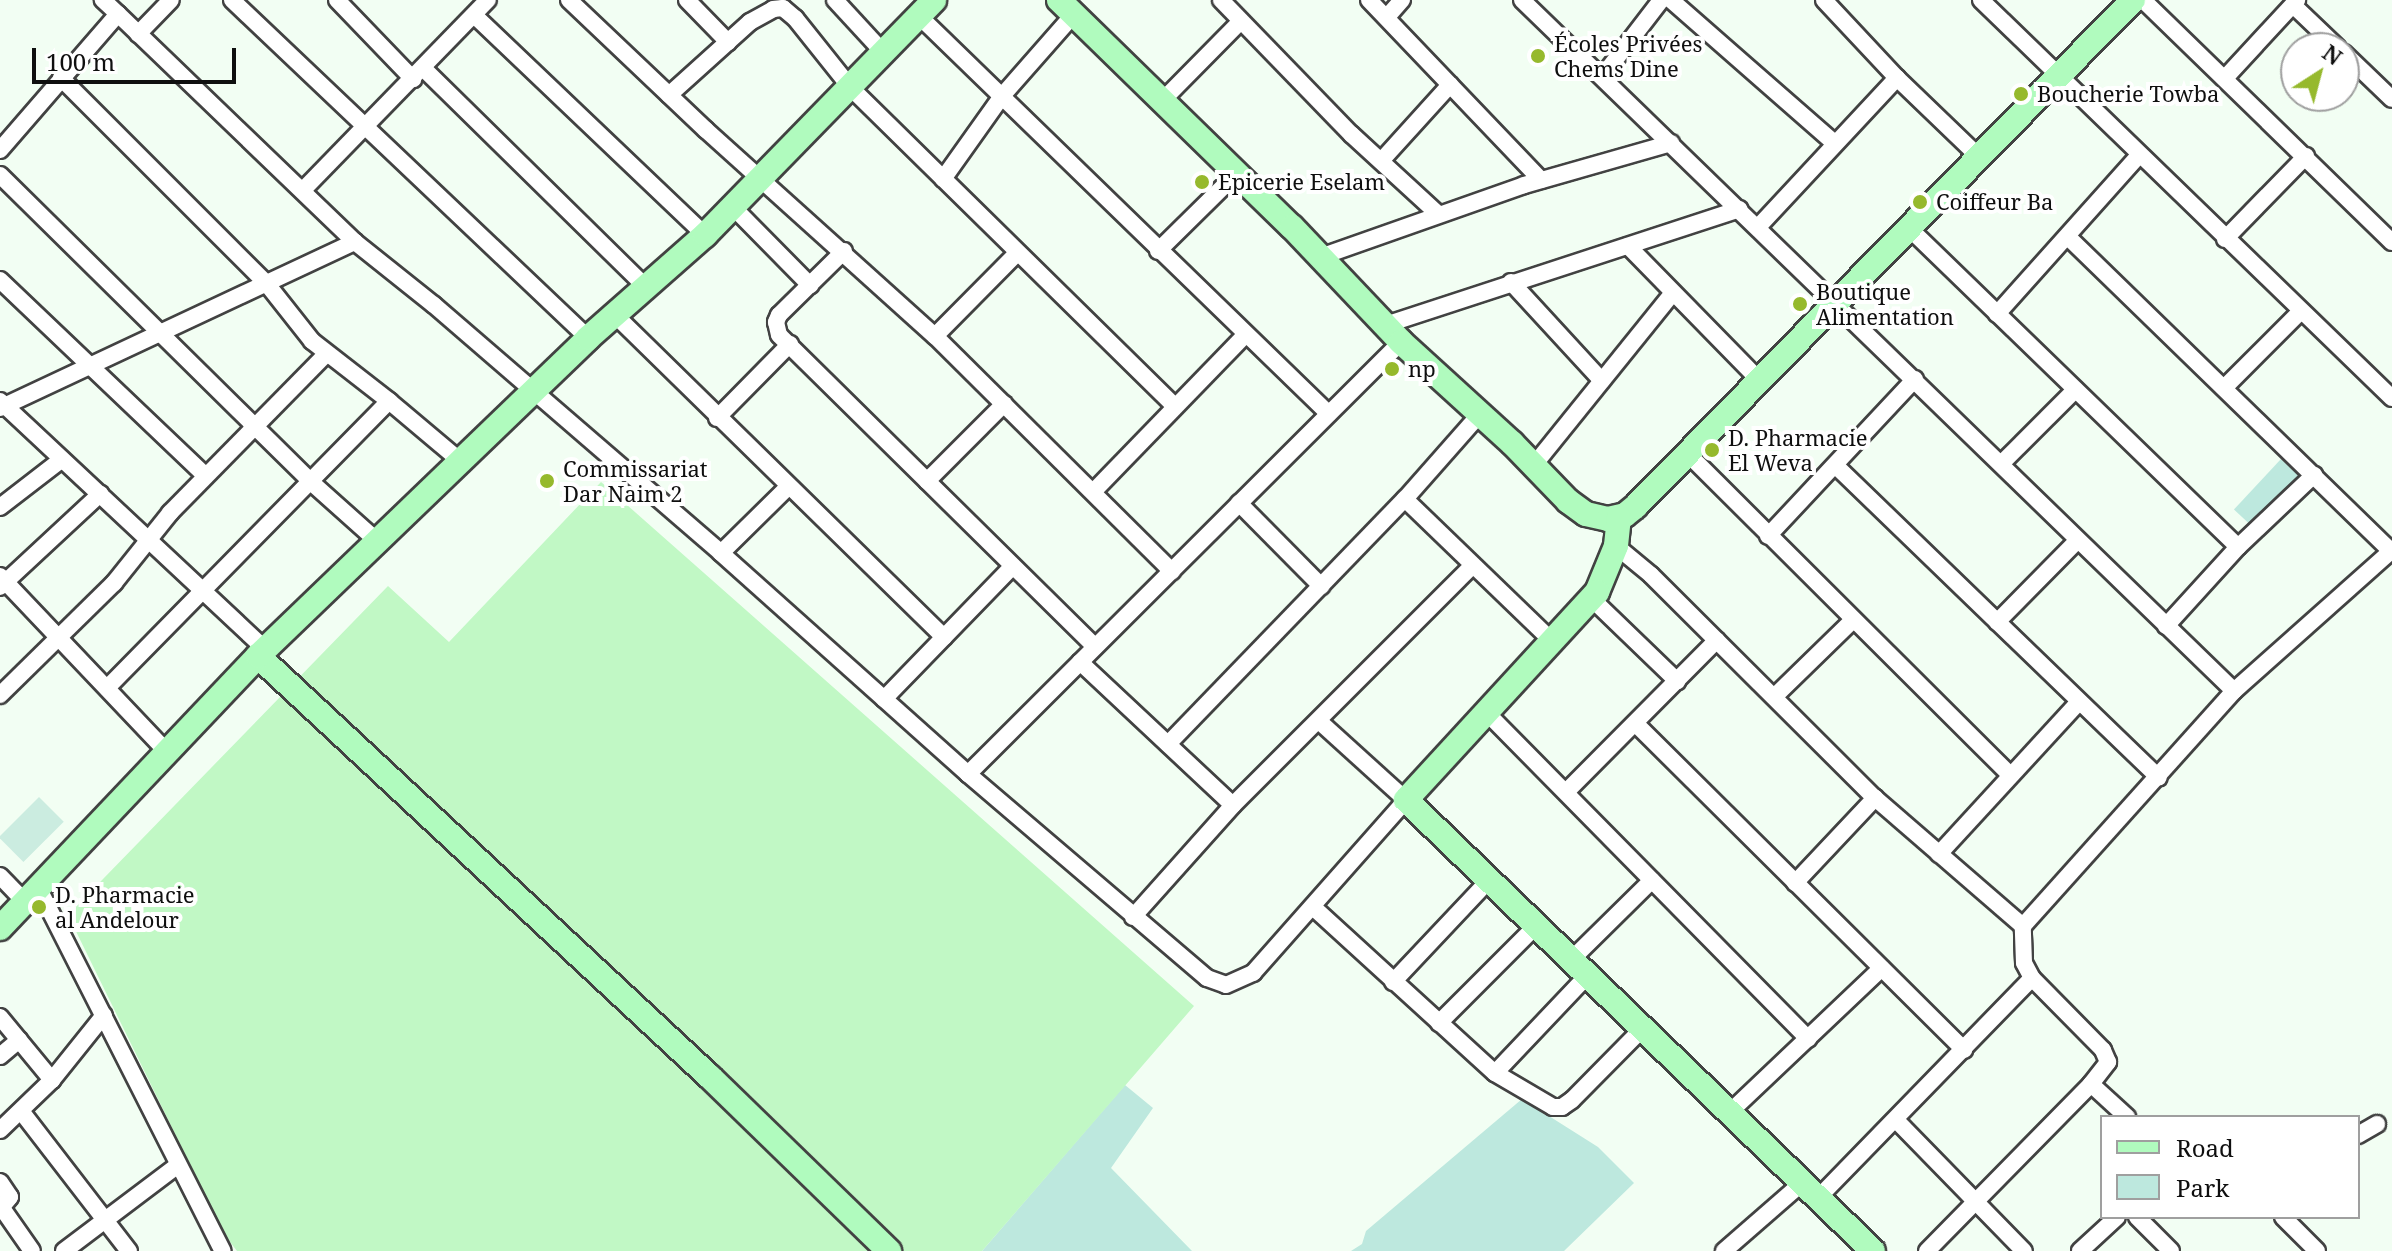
<!DOCTYPE html>
<html>
<head>
<meta charset="utf-8">
<style>
	body { margin:0 }
	#map { position:relative; width:2392px; height:1251px; overflow:hidden; background:#f2fef3; font-family:"Noto Serif",serif }
	div>[style] { position:absolute }
	[style*='--x'] { left:calc(var(--x)*1px); top:calc(var(--y)*1px); width:calc(var(--w)*1px); rotate:calc(var(--a)*1deg) }
	.green>* { inset:0; background:#bde8de; transform-origin:0 0 }
	.sand>* { inset:0; background:#c1f8c5 }
	.pitch>* { inset:0; background:#cbece0; transform-origin:0 0 }
	.roads { filter:drop-shadow(2px 0 #424242) drop-shadow(-2px 0 #424242) drop-shadow(0 2px #424242) drop-shadow(0 -2px #424242) }
	.street>* { height:16px; margin:-8px; padding:0 8px; transform-origin:8px; border-radius:8px; background:#fff }
	.secondary>* { height:24px; margin:-12px; padding:0 12px; transform-origin:12px; border-radius:12px; background:#b0fbbe }
	.dots>* { width:22px; height:22px; translate:-50% -50%; box-sizing:border-box; border:4px solid #fff; border-radius:50% }
	span { translate:-50% -50%; white-space:nowrap; text-align:center; line-height:1.15; -webkit-text-stroke:8px #fff; paint-order:stroke }
	.poi-label { font-size:22px; color:#0f0f0f }
	.left { translate:0 -50%; text-align:left }
	.legend { position:absolute; left:2100px; top:1115px; width:260px; height:104px; box-sizing:border-box; background:#fff; border:2px solid #9f9f9f; margin:0; padding:10px 14px; list-style:none; font-size:24px; color:#0f0f0f }
	.legend li { display:flex; align-items:center; gap:16px; height:40px }
	.legend b { width:40px; border:2px solid #9f9f9f }
	.north { position:absolute; left:2280px; top:32px; width:80px; height:80px; box-sizing:border-box; background:#fff; border:2px solid #9f9f9f; border-radius:50%; rotate:36deg; font-size:22px; font-weight:700; line-height:32px; text-align:center; color:#0f0f0f }
	.north::after { content:''; display:block; margin:auto; width:28px; height:36px; background:#96b92d; clip-path:polygon(50% 0,100% 100%,50% 72%,0 100%) }
	.scale { position:absolute; left:32px; top:48px; width:204px; height:36px; box-sizing:border-box; border:4px solid #0f0f0f; border-top:0; padding-left:10px; font-size:24px; line-height:28px; white-space:nowrap; color:#0f0f0f; -webkit-text-stroke:6px #fff; paint-order:stroke }
</style>
</head>
<body>
<div id="map">
	<div class="green">
		<div style="left:2281px;top:459px;width:25px;height:69px;rotate:43deg"></div>
		<div style="clip-path:polygon(1125px 1085px,1153px 1108px,1111px 1168px,1192px 1251px,982px 1251px)"></div>
		<div style="clip-path:polygon(1522px 1099px,1598px 1147px,1634px 1183px,1564px 1251px,1351px 1251px,1362px 1244px,1366px 1231px)"></div>
	</div>
	<div class="sand">
		<div style="clip-path:polygon(601px 482px,1194px 1006px,982px 1251px,237px 1251px,224px 1234px,68px 915px,388px 586px,449px 642px)"></div>
	</div>
	<div class="pitch">
		<div style="left:39px;top:797px;width:35px;height:57px;rotate:45deg"></div>
	</div>
	<div class="roads">
		<div class="street">
			<div style="--x:232;--y:0;--w:491;--a:43.5"></div>
			<div style="--x:337;--y:0;--w:110;--a:46.1"></div>
			<div style="--x:569;--y:0;--w:189;--a:43.5"></div>
			<div style="--x:706;--y:130;--w:308;--a:42"></div>
			<div style="--x:935;--y:336;--w:334;--a:44.8"></div>
			<div style="--x:687;--y:0;--w:59;--a:45.7"></div>
			<div style="--x:835;--y:0;--w:71;--a:47.3"></div>
			<div style="--x:1221;--y:0;--w:187;--a:45.9"></div>
			<div style="--x:1351;--y:134;--w:117;--a:42.6"></div>
			<div style="--x:1369;--y:0;--w:249;--a:46.3"></div>
			<div style="--x:1522;--y:0;--w:992;--a:44.14"></div>
			<div style="--x:1671;--y:0;--w:215;--a:41.2"></div>
			<div style="--x:1824;--y:0;--w:107;--a:46.9"></div>
			<div style="--x:1897;--y:78;--w:114;--a:43.9"></div>
			<div style="--x:1981;--y:0;--w:572;--a:44.08"></div>
			<div style="--x:2143;--y:0;--w:347;--a:44.2"></div>
			<div style="--x:2293;--y:5;--w:62;--a:43.7"></div>
			<div style="--x:118;--y:14;--w:329;--a:43.9"></div>
			<div style="--x:355;--y:242;--w:101;--a:38.6"></div>
			<div style="--x:434;--y:305;--w:379;--a:40.8"></div>
			<div style="--x:721;--y:553;--w:331;--a:41.8"></div>
			<div style="--x:968;--y:774;--w:314;--a:40.5"></div>
			<div style="--x:1207;--y:978;--w:20;--a:20"></div>
			<div style="--x:1226;--y:985;--w:30;--a:-24"></div>
			<div style="--x:1253;--y:973;--w:231;--a:-48.5"></div>
			<div style="--x:1406;--y:800;--w:118;--a:-137.8"></div>
			<div style="--x:474;--y:15;--w:319;--a:43.6"></div>
			<div style="--x:919;--y:16;--w:571;--a:44.15"></div>
			<div style="--x:1387;--y:17;--w:23;--a:-49"></div>
			<div style="--x:138;--y:34;--w:47;--a:-45.9"></div>
			<div style="--x:2344;--y:53;--w:66;--a:43.8"></div>
			<div style="--x:423;--y:68;--w:313;--a:44.5"></div>
			<div style="--x:1602;--y:77;--w:97;--a:-52.5"></div>
			<div style="--x:2226;--y:77;--w:105;--a:-47.3"></div>
			<div style="--x:61;--y:78;--w:291;--a:45"></div>
			<div style="--x:267;--y:284;--w:73;--a:51.7"></div>
			<div style="--x:312;--y:341;--w:98;--a:37.9"></div>
			<div style="--x:669;--y:95;--w:109;--a:-42"></div>
			<div style="--x:750;--y:22;--w:26;--a:-29"></div>
			<div style="--x:773;--y:9;--w:10;--a:-6"></div>
			<div style="--x:783;--y:8;--w:16;--a:40"></div>
			<div style="--x:795;--y:18;--w:88;--a:51.4"></div>
			<div style="--x:850;--y:87;--w:454;--a:44.5"></div>
			<div style="--x:1162;--y:101;--w:112;--a:-45.4"></div>
			<div style="--x:0;--y:150;--w:180;--a:-49.1"></div>
			<div style="--x:118;--y:14;--w:21;--a:-137"></div>
			<div style="--x:1381;--y:161;--w:103;--a:-47.8"></div>
			<div style="--x:0;--y:175;--w:437;--a:44.6"></div>
			<div style="--x:311;--y:482;--w:89;--a:41.8"></div>
			<div style="--x:943;--y:179;--w:102;--a:-54.6"></div>
			<div style="--x:1002;--y:96;--w:109;--a:-48.7"></div>
			<div style="--x:303;--y:190;--w:265;--a:-45.8"></div>
			<div style="--x:733;--y:207;--w:110;--a:45.4"></div>
			<div style="--x:1758;--y:227;--w:204;--a:-47"></div>
			<div style="--x:1909;--y:228;--w:458;--a:44.1"></div>
			<div style="--x:2068;--y:237;--w:450;--a:44.2"></div>
			<div style="--x:2225;--y:239;--w:116;--a:-45.7"></div>
			<div style="--x:1628;--y:246;--w:189;--a:45.6"></div>
			<div style="--x:844;--y:251;--w:91;--a:135.4"></div>
			<div style="--x:779;--y:315;--w:8;--a:113"></div>
			<div style="--x:776;--y:322;--w:13;--a:77"></div>
			<div style="--x:779;--y:335;--w:444;--a:44.6"></div>
			<div style="--x:1158;--y:251;--w:110;--a:-44.6"></div>
			<div style="--x:1320;--y:257;--w:216;--a:-19.4"></div>
			<div style="--x:1524;--y:185;--w:153;--a:-15.9"></div>
			<div style="--x:0;--y:280;--w:284;--a:43.6"></div>
			<div style="--x:1511;--y:282;--w:134;--a:47.4"></div>
			<div style="--x:614;--y:314;--w:462;--a:44.4"></div>
			<div style="--x:1997;--y:314;--w:213;--a:-48.2"></div>
			<div style="--x:1385;--y:325;--w:373;--a:-18.1"></div>
			<div style="--x:935;--y:336;--w:117;--a:-45.3"></div>
			<div style="--x:2224;--y:388;--w:109;--a:-45"></div>
			<div style="--x:0;--y:401;--w:363;--a:43.1"></div>
			<div style="--x:0;--y:408;--w:392;--a:-25.1"></div>
			<div style="--x:717;--y:418;--w:104;--a:-45.4"></div>
			<div style="--x:1688;--y:454;--w:455;--a:44.9"></div>
			<div style="--x:2001;--y:464;--w:105;--a:-45"></div>
			<div style="--x:1534;--y:465;--w:220;--a:-51.1"></div>
			<div style="--x:1835;--y:465;--w:450;--a:44"></div>
			<div style="--x:927;--y:481;--w:109;--a:-45"></div>
			<div style="--x:1093;--y:492;--w:219;--a:-45.9"></div>
			<div style="--x:1405;--y:499;--w:204;--a:44"></div>
			<div style="--x:1239;--y:503;--w:117;--a:45.3"></div>
			<div style="--x:0;--y:507;--w:78;--a:-37.7"></div>
			<div style="--x:1768;--y:536;--w:215;--a:-46.9"></div>
			<div style="--x:1616;--y:546;--w:45;--a:39.6"></div>
			<div style="--x:1651;--y:575;--w:316;--a:44.9"></div>
			<div style="--x:1875;--y:798;--w:196;--a:40.9"></div>
			<div style="--x:721;--y:553;--w:94;--a:-44.6"></div>
			<div style="--x:0;--y:576;--w:243;--a:46.5"></div>
			<div style="--x:0;--y:587;--w:137;--a:-42.9"></div>
			<div style="--x:1591;--y:598;--w:120;--a:44"></div>
			<div style="--x:1997;--y:622;--w:115;--a:-45.4"></div>
			<div style="--x:2166;--y:626;--w:107;--a:-47.7"></div>
			<div style="--x:2238;--y:547;--w:105;--a:-43.5"></div>
			<div style="--x:1080;--y:662;--w:209;--a:43.1"></div>
			<div style="--x:107;--y:688;--w:402;--a:-45.5"></div>
			<div style="--x:389;--y:401;--w:92;--a:40.1"></div>
			<div style="--x:0;--y:695;--w:160;--a:-44.5"></div>
			<div style="--x:114;--y:583;--w:90;--a:-51.3"></div>
			<div style="--x:170;--y:513;--w:223;--a:-45.5"></div>
			<div style="--x:1774;--y:697;--w:110;--a:-44.3"></div>
			<div style="--x:884;--y:699;--w:185;--a:-45.9"></div>
			<div style="--x:1486;--y:712;--w:459;--a:45.4"></div>
			<div style="--x:1635;--y:723;--w:464;--a:44.8"></div>
			<div style="--x:1168;--y:744;--w:341;--a:-46"></div>
			<div style="--x:1405;--y:499;--w:113;--a:-48.6"></div>
			<div style="--x:968;--y:774;--w:612;--a:-44.93"></div>
			<div style="--x:1566;--y:792;--w:214;--a:-45.2"></div>
			<div style="--x:1939;--y:854;--w:207;--a:-47.4"></div>
			<div style="--x:0;--y:876;--w:28;--a:46"></div>
			<div style="--x:19;--y:896;--w:9;--a:69"></div>
			<div style="--x:1795;--y:883;--w:117;--a:-46.7"></div>
			<div style="--x:38;--y:887;--w:408;--a:63.1"></div>
			<div style="--x:1313;--y:907;--w:246;--a:42.4"></div>
			<div style="--x:1495;--y:1073;--w:67;--a:30.4"></div>
			<div style="--x:1553;--y:1107;--w:9;--a:0"></div>
			<div style="--x:1562;--y:1107;--w:12;--a:-35"></div>
			<div style="--x:1572;--y:1100;--w:101;--a:-45.4"></div>
			<div style="--x:1133;--y:917;--w:150;--a:-48.2"></div>
			<div style="--x:1233;--y:805;--w:339;--a:-45"></div>
			<div style="--x:1572;--y:959;--w:112;--a:-44.6"></div>
			<div style="--x:1393;--y:982;--w:140;--a:-46.7"></div>
			<div style="--x:0;--y:1017;--w:82;--a:50.5"></div>
			<div style="--x:52;--y:1080;--w:72;--a:136.1"></div>
			<div style="--x:1439;--y:1023;--w:139;--a:-45"></div>
			<div style="--x:0;--y:1056;--w:25;--a:-40"></div>
			<div style="--x:1495;--y:1073;--w:135;--a:-46.5"></div>
			<div style="--x:52;--y:1080;--w:83;--a:-51.3"></div>
			<div style="--x:2091;--y:1084;--w:49;--a:42.5"></div>
			<div style="--x:21;--y:1111;--w:177;--a:52.4"></div>
			<div style="--x:1730;--y:1112;--w:209;--a:-43.5"></div>
			<div style="--x:1896;--y:1120;--w:183;--a:45.7"></div>
			<div style="--x:2358;--y:1135;--w:22;--a:-30"></div>
			<div style="--x:0;--y:1182;--w:18;--a:56"></div>
			<div style="--x:10;--y:1197;--w:16;--a:130"></div>
			<div style="--x:1819;--y:1197;--w:305;--a:-45.8"></div>
			<div style="--x:2;--y:1208;--w:52;--a:55.1"></div>
			<div style="--x:2137;--y:1217;--w:48;--a:45"></div>
			<div style="--x:2283;--y:1217;--w:48;--a:45"></div>
			<div style="--x:64;--y:1251;--w:143;--a:-37"></div>
			<div style="--x:1724;--y:1251;--w:105;--a:-41.1"></div>
			<div style="--x:1927;--y:1251;--w:234;--a:-45.5"></div>
			<div style="--x:2091;--y:1084;--w:28;--a:-52"></div>
			<div style="--x:2108;--y:1062;--w:13;--a:-113"></div>
			<div style="--x:2103;--y:1050;--w:101;--a:-134.6"></div>
			<div style="--x:2032;--y:978;--w:17;--a:-118"></div>
			<div style="--x:2024;--y:963;--w:37;--a:-92"></div>
			<div style="--x:2023;--y:926;--w:316;--a:-48.1"></div>
			<div style="--x:2234;--y:691;--w:212;--a:-41.7"></div>
			<div style="--x:2080;--y:1251;--w:50;--a:-42.6"></div>
		</div>
		<div class="secondary">
			<div style="--x:1059;--y:0;--w:325;--a:44.3"></div>
			<div style="--x:1292;--y:227;--w:158;--a:46.5"></div>
			<div style="--x:1401;--y:342;--w:150;--a:42.3"></div>
			<div style="--x:1512;--y:443;--w:81;--a:46"></div>
			<div style="--x:1568;--y:501;--w:22;--a:36"></div>
			<div style="--x:1586;--y:514;--w:23;--a:13"></div>
			<div style="--x:1608;--y:519;--w:17;--a:-13"></div>
			<div style="--x:1625;--y:515;--w:14;--a:-39"></div>
			<div style="--x:1636;--y:506;--w:709;--a:-45.51"></div>
			<div style="--x:1619;--y:517;--w:29;--a:96"></div>
			<div style="--x:1616;--y:546;--w:50;--a:112.4"></div>
			<div style="--x:1597;--y:592;--w:282;--a:132.6"></div>
			<div style="--x:1406;--y:800;--w:649;--a:44"></div>
			<div style="--x:258;--y:656;--w:618;--a:42.97"></div>
			<div style="--x:710;--y:1077;--w:250;--a:44.2"></div>
			<div style="--x:0;--y:928;--w:375;--a:-46.5"></div>
			<div style="--x:258;--y:656;--w:458;--a:-43.9"></div>
			<div style="--x:588;--y:338;--w:156;--a:-41.4"></div>
			<div style="--x:705;--y:235;--w:328;--a:-45.7"></div>
		</div>
	</div>
	<div class="dots">
		<div style="left:1538px;top:56px;background:#96b92d"></div>
		<div style="left:2021px;top:94px;background:#96b92d"></div>
		<div style="left:1202px;top:182px;background:#96b92d"></div>
		<div style="left:1920px;top:202px;background:#96b92d"></div>
		<div style="left:1800px;top:304px;background:#96b92d"></div>
		<div style="left:1392px;top:369px;background:#96b92d"></div>
		<div style="left:1712px;top:450px;background:#96b92d"></div>
		<div style="left:547px;top:481px;background:#96b92d"></div>
		<div style="left:39px;top:907px;background:#96b92d"></div>
	</div>
	<div class="poi-label">
		<span class="left" style="left:1554px;top:56px">Écoles Privées<br>Chems Dine</span>
		<span class="left" style="left:2037px;top:94px">Boucherie Towba</span>
		<span class="left" style="left:1218px;top:182px">Epicerie Eselam</span>
		<span class="left" style="left:1936px;top:202px">Coiffeur Ba</span>
		<span class="left" style="left:1816px;top:304px">Boutique<br>Alimentation</span>
		<span class="left" style="left:1408px;top:369px">np</span>
		<span class="left" style="left:1728px;top:450px">D. Pharmacie<br>El Weva</span>
		<span class="left" style="left:563px;top:481px">Commissariat<br>Dar Naim 2</span>
		<span class="left" style="left:55px;top:907px">D. Pharmacie<br>al Andelour</span>
	</div>
	<ul class="legend">
	<li><b style="height:10px;background:#b0fbbe"></b>Road</li>
	<li><b style="height:22px;background:#bde8de"></b>Park</li>
	</ul>
	<div class="north">N</div>
	<div class="scale">100 m</div>
</div>
</body>
</html>
